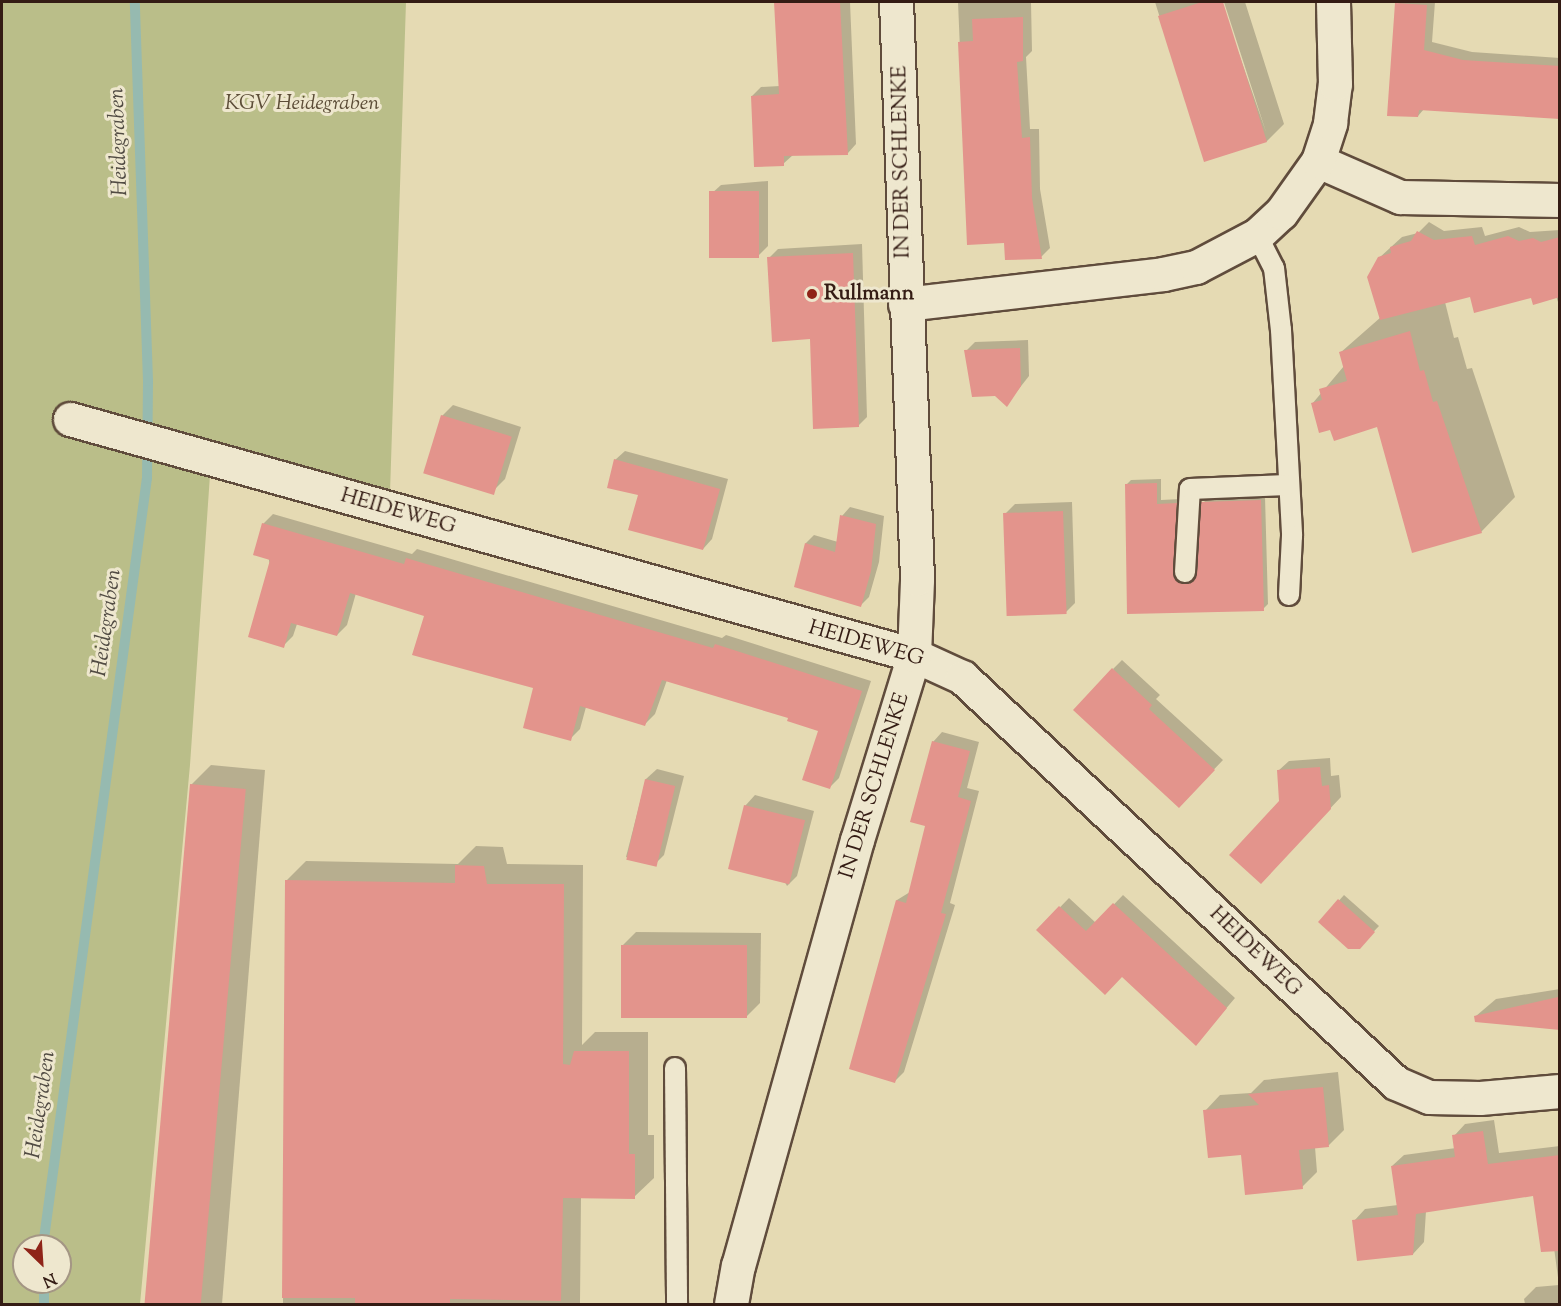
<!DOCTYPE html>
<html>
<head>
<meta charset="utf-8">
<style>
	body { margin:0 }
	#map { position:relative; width:1561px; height:1306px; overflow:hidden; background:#e5dab3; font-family:"Sorts Mill Goudy",serif }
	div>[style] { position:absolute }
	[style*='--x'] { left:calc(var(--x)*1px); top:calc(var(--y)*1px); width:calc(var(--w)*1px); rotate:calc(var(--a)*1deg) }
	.green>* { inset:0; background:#babe89 }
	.shadow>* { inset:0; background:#0003 }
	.stream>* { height:10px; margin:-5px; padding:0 5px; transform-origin:5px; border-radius:5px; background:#96bab0 }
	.building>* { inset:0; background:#e3948c; transform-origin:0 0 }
	.roads { filter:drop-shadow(2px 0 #604c3c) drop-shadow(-2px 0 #604c3c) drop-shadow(0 2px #604c3c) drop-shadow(0 -2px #604c3c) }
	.lane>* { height:20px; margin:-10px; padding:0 10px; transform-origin:10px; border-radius:10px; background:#eee7ce }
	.street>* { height:33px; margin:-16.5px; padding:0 16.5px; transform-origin:16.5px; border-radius:16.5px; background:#eee7ce }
	.dots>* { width:16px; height:16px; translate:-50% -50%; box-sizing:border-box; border:3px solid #eee7ce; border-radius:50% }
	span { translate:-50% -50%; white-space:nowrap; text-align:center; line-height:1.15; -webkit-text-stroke:6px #eee7ce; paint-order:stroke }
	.park-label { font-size:21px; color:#5c4d37; font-style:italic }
	.street-label { font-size:21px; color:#341c14 }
	.poi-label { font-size:21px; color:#341c14; font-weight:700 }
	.left { translate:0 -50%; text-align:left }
	.water-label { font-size:22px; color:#514b43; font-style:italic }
	.frame { position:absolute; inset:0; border:3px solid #341c14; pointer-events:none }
	.north { position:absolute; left:12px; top:1234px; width:60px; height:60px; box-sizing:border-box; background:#eee7ce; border:2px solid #a49684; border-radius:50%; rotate:155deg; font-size:16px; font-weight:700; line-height:24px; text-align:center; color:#341c14 }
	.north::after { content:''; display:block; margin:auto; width:21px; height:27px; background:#8f2418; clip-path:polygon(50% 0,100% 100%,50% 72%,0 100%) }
</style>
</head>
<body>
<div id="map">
	<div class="green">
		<div style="clip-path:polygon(evenodd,2px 2px,406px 2px,390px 493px,212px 446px,190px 765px,140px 1304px,2px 1304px,2px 2px,24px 1246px,60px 1246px,60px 1282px,24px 1282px,24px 1246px)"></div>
	</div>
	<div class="shadow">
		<div style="clip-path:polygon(775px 2px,850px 2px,856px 144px,848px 153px,793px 155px,783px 164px,752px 96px,761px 87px,780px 86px)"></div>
		<div style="clip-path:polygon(958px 2px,1031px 2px,1032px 51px,1026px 57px,1030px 129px,1039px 129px,1040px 189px,1050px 248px,1041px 257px,1005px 241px,968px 243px)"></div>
		<div style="clip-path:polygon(1155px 2px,1221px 2px,1266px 132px,1224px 2px,1245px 2px,1284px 124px,1267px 141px,1205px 161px)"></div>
		<div style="clip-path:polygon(1398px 2px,1435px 2px,1432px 42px,1472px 52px,1560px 58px,1560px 116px,1424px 109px,1418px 116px)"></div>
		<div style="clip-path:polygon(768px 181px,768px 246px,758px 256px,710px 195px,721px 185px)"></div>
		<div style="clip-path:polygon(1429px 222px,1444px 231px,1482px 227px,1485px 236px,1519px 227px,1530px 232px,1560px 230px,1560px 308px,1556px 296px,1471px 295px,1445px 302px,1454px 338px,1458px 337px,1467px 369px,1472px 368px,1515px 497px,1481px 532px,1378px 426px,1331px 428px,1312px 404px,1344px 366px,1340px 353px,1381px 317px,1379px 258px,1402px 237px,1418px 233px)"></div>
		<div style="clip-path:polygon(862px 244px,867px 417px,858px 426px,769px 258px,778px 249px)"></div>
		<div style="clip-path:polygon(1028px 340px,1029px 376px,1006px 405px,966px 351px,975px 342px)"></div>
		<div style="clip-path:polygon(453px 405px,521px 427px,505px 479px,495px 489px,442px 416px)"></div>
		<div style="clip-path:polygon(625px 451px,728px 479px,712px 539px,703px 549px,640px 494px,615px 460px)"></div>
		<div style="clip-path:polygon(1161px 479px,1161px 500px,1181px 499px,1189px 580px,1198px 574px,1203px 503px,1208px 498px,1265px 496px,1268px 604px,1263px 609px,1128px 612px,1126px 485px,1131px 480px)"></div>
		<div style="clip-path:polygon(1072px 502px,1075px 603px,1065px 613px,1005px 514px,1015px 504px)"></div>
		<div style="clip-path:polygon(850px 507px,884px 516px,879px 562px,869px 597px,861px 605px,796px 586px,806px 543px,814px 535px,838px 542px,842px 516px)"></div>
		<div style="clip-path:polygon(273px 514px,412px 554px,417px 549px,722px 638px,726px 635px,871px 681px,839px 778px,829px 788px,820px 730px,790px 717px,667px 680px,655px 714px,645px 724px,586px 707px,580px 729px,570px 739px,535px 687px,426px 615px,356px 593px,347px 625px,337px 635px,297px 624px,293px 636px,283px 646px,263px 524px)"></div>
		<div style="clip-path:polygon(1122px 660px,1160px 695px,1156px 699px,1223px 760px,1179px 806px,1113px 669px)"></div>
		<div style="clip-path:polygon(942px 732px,979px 742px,967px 788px,979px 791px,950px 903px,955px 905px,904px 1072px,895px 1081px,897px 900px,910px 892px,927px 825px,933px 742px)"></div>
		<div style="clip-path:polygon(1330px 758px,1331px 776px,1339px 775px,1341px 797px,1271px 871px,1281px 801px,1278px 771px,1289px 761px)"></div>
		<div style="clip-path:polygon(211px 765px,265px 770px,222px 1304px,149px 1304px,191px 785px)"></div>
		<div style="clip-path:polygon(657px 769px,684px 776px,664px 855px,654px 865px,626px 857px,646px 779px)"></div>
		<div style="clip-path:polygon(755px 795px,814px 811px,797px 876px,787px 886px,745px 806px)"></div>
		<div style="clip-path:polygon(476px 846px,503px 847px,507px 864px,583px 865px,582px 1045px,595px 1032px,648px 1032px,648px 1135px,654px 1135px,654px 1178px,634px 1197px,581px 1197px,580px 1304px,283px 1304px,286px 881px,306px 861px,458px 864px)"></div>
		<div style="clip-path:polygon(1123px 895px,1235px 998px,1196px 1044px,1122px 975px,1038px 930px,1069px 898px,1096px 923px)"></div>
		<div style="clip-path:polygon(1344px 895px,1379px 926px,1359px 947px,1320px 922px)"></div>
		<div style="clip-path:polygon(636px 932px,761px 933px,760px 1003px,746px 1017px,622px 946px)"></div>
		<div style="clip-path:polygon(1560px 989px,1560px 1029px,1476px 1016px,1496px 999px)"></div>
		<div style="clip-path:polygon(1338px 1072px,1344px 1130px,1329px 1145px,1315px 1147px,1317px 1172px,1302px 1187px,1242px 1154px,1205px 1111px,1220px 1095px,1251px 1093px,1264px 1080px)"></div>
		<div style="clip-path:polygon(1494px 1120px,1499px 1153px,1560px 1146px,1560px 1304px,1525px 1304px,1524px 1299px,1536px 1287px,1559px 1285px,1550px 1218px,1535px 1194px,1426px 1211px,1424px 1242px,1413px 1254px,1354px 1221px,1365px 1209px,1398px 1205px,1392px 1166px,1404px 1155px,1456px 1148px,1454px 1136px,1465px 1124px)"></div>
	</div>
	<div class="stream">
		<div style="--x:43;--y:1246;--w:775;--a:-82.29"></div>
		<div style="--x:147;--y:478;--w:97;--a:-89.4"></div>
		<div style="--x:148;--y:381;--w:379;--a:-92"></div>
		<div style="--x:44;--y:1282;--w:22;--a:90"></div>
	</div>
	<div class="building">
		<div style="clip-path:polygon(774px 2px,840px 2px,848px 155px,784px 156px,784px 166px,754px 167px,751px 96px,779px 94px)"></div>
		<div style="clip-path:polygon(1202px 2px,1223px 2px,1267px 142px,1204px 162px,1158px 16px)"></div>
		<div style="clip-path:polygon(1395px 3px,1427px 5px,1424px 50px,1463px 60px,1560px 66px,1560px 119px,1419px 110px,1418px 117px,1387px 116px)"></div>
		<div style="clip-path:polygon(1023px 17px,1023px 61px,1017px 62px,1022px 138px,1030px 137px,1032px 198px,1042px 259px,1005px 260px,1004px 243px,967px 245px,958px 42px,973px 41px,972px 19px)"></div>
		<div style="left:759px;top:191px;width:67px;height:50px;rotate:90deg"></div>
		<div style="clip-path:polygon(1417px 231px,1434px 240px,1472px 236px,1475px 245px,1508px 236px,1519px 241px,1533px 238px,1541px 242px,1560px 237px,1560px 297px,1533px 305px,1531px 298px,1474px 313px,1470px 297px,1380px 320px,1367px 277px,1378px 257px,1391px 253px,1390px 247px,1411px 241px)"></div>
		<div style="clip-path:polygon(853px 253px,859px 427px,813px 429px,810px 339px,772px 342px,767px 257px)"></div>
		<div style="clip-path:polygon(1410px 331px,1420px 371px,1424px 370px,1433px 402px,1437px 401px,1482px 533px,1412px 553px,1377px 427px,1334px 441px,1330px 430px,1319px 433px,1311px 403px,1322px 400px,1319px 389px,1347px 381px,1339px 352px)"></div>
		<div style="clip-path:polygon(1020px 348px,1021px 386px,1007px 407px,995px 396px,972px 397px,964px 350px)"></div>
		<div style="left:441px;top:415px;width:74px;height:61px;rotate:17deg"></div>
		<div style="clip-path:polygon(614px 459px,720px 489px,703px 550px,628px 530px,638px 495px,607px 488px)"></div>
		<div style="clip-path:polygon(1157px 483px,1157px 504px,1177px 503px,1173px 572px,1184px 584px,1191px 582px,1197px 573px,1201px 502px,1261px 500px,1264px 611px,1127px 614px,1125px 484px)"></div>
		<div style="left:1063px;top:511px;width:103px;height:60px;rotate:88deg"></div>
		<div style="clip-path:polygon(840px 515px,876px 524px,871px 571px,861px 607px,794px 587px,805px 543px,835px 552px)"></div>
		<div style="clip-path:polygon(262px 523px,404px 564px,406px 558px,713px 648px,715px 644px,862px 691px,830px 789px,802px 780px,818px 731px,787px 721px,788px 718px,662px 680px,645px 726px,580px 706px,571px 741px,523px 728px,533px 688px,412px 655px,424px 616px,350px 593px,337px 636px,291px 623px,284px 648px,248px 637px,270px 560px,253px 555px)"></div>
		<div style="clip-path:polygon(1112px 668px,1152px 705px,1149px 709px,1215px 770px,1179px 808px,1073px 710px)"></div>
		<div style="clip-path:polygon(932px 741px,970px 751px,958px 797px,971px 801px,941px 913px,946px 914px,895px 1083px,849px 1069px,896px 900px,906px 903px,925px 826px,910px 822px)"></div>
		<div style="clip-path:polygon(1320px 767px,1322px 786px,1329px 785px,1331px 809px,1261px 884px,1229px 855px,1279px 801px,1277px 770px)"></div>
		<div style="left:645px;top:779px;width:31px;height:83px;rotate:13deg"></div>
		<div style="left:190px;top:784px;width:56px;height:523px;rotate:5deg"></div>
		<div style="left:744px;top:805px;width:63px;height:66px;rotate:14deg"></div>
		<div style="clip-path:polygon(455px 865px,484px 866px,487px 884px,564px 884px,563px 1064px,570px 1065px,574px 1051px,629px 1051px,629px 1154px,635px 1154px,635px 1199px,563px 1198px,561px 1301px,450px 1299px,450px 1305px,355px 1305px,355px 1298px,282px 1298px,285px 880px,455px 883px)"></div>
		<div style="clip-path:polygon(1338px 899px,1375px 932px,1360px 949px,1348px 949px,1318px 922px)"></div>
		<div style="clip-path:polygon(1113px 903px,1227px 1008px,1196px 1046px,1122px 977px,1105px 995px,1036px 930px,1059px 906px,1086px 931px)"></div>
		<div style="left:621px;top:945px;width:126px;height:73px"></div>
		<div style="clip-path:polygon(1558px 997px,1560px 1030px,1475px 1022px,1474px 1016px)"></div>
		<div style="clip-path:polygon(1323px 1087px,1329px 1147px,1299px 1150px,1303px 1189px,1245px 1195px,1241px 1155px,1208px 1158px,1203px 1110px,1259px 1105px,1248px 1094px)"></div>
		<div style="clip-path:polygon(1483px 1131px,1488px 1164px,1560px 1155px,1560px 1251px,1541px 1252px,1533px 1196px,1416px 1214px,1413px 1255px,1357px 1261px,1352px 1220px,1398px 1215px,1391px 1166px,1455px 1157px,1452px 1135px)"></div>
	</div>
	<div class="roads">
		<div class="lane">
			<div style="--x:1257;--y:235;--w:37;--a:63"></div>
			<div style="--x:1274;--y:268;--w:62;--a:83.6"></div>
			<div style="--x:1281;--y:330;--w:206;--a:86.9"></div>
			<div style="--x:1292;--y:536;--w:59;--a:92.9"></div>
			<div style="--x:1185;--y:572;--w:83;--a:-86.6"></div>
			<div style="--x:1190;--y:489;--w:97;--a:-2.4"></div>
			<div style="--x:675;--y:1068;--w:236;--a:89.5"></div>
		</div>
		<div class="street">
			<div style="--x:1318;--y:161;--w:90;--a:23.7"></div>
			<div style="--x:1400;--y:197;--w:160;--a:1.1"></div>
			<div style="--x:905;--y:304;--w:260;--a:-6.6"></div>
			<div style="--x:1163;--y:274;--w:34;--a:-12"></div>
			<div style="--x:1196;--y:267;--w:69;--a:-27.7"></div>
			<div style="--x:1257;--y:235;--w:33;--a:-43"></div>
			<div style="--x:1281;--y:213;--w:64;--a:-54.6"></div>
			<div style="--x:1318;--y:161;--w:40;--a:-72"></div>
			<div style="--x:1330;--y:123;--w:39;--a:-83"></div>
			<div style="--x:1335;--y:84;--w:82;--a:-91.4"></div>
			<div style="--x:70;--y:419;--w:876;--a:15.62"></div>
			<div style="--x:914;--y:655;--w:53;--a:24.6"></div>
			<div style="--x:962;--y:677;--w:594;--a:43.09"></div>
			<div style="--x:1396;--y:1083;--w:36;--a:23"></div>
			<div style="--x:1429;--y:1097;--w:51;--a:1.1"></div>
			<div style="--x:1480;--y:1098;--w:80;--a:-5"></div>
			<div style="--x:731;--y:1304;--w:39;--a:-80"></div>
			<div style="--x:738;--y:1266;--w:442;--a:-74.4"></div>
			<div style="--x:857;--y:840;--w:194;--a:-72.9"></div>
			<div style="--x:914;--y:655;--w:76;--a:-87.7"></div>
			<div style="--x:917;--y:579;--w:577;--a:-92.08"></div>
		</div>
	</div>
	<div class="dots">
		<div style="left:812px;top:294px;background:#8f2418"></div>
	</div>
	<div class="park-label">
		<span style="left:302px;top:104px">KGV Heidegraben</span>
	</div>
	<div class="street-label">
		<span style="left:902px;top:162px;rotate:-91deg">IN DER SCHLENKE</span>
		<span style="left:398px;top:512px;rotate:16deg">HEIDEWEG</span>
		<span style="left:866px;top:644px;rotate:16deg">HEIDEWEG</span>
		<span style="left:875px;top:786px;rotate:-73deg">IN DER SCHLENKE</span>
		<span style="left:1255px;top:952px;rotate:44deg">HEIDEWEG</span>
	</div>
	<div class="poi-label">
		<span class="left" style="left:824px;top:294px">Rullmann</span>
	</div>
	<div class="water-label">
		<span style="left:120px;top:142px;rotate:-92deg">Heidegraben</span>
		<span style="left:108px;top:623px;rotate:-82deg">Heidegraben</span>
		<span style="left:42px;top:1105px;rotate:-82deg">Heidegraben</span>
	</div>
	<div class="frame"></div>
	<div class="north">N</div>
</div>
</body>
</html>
